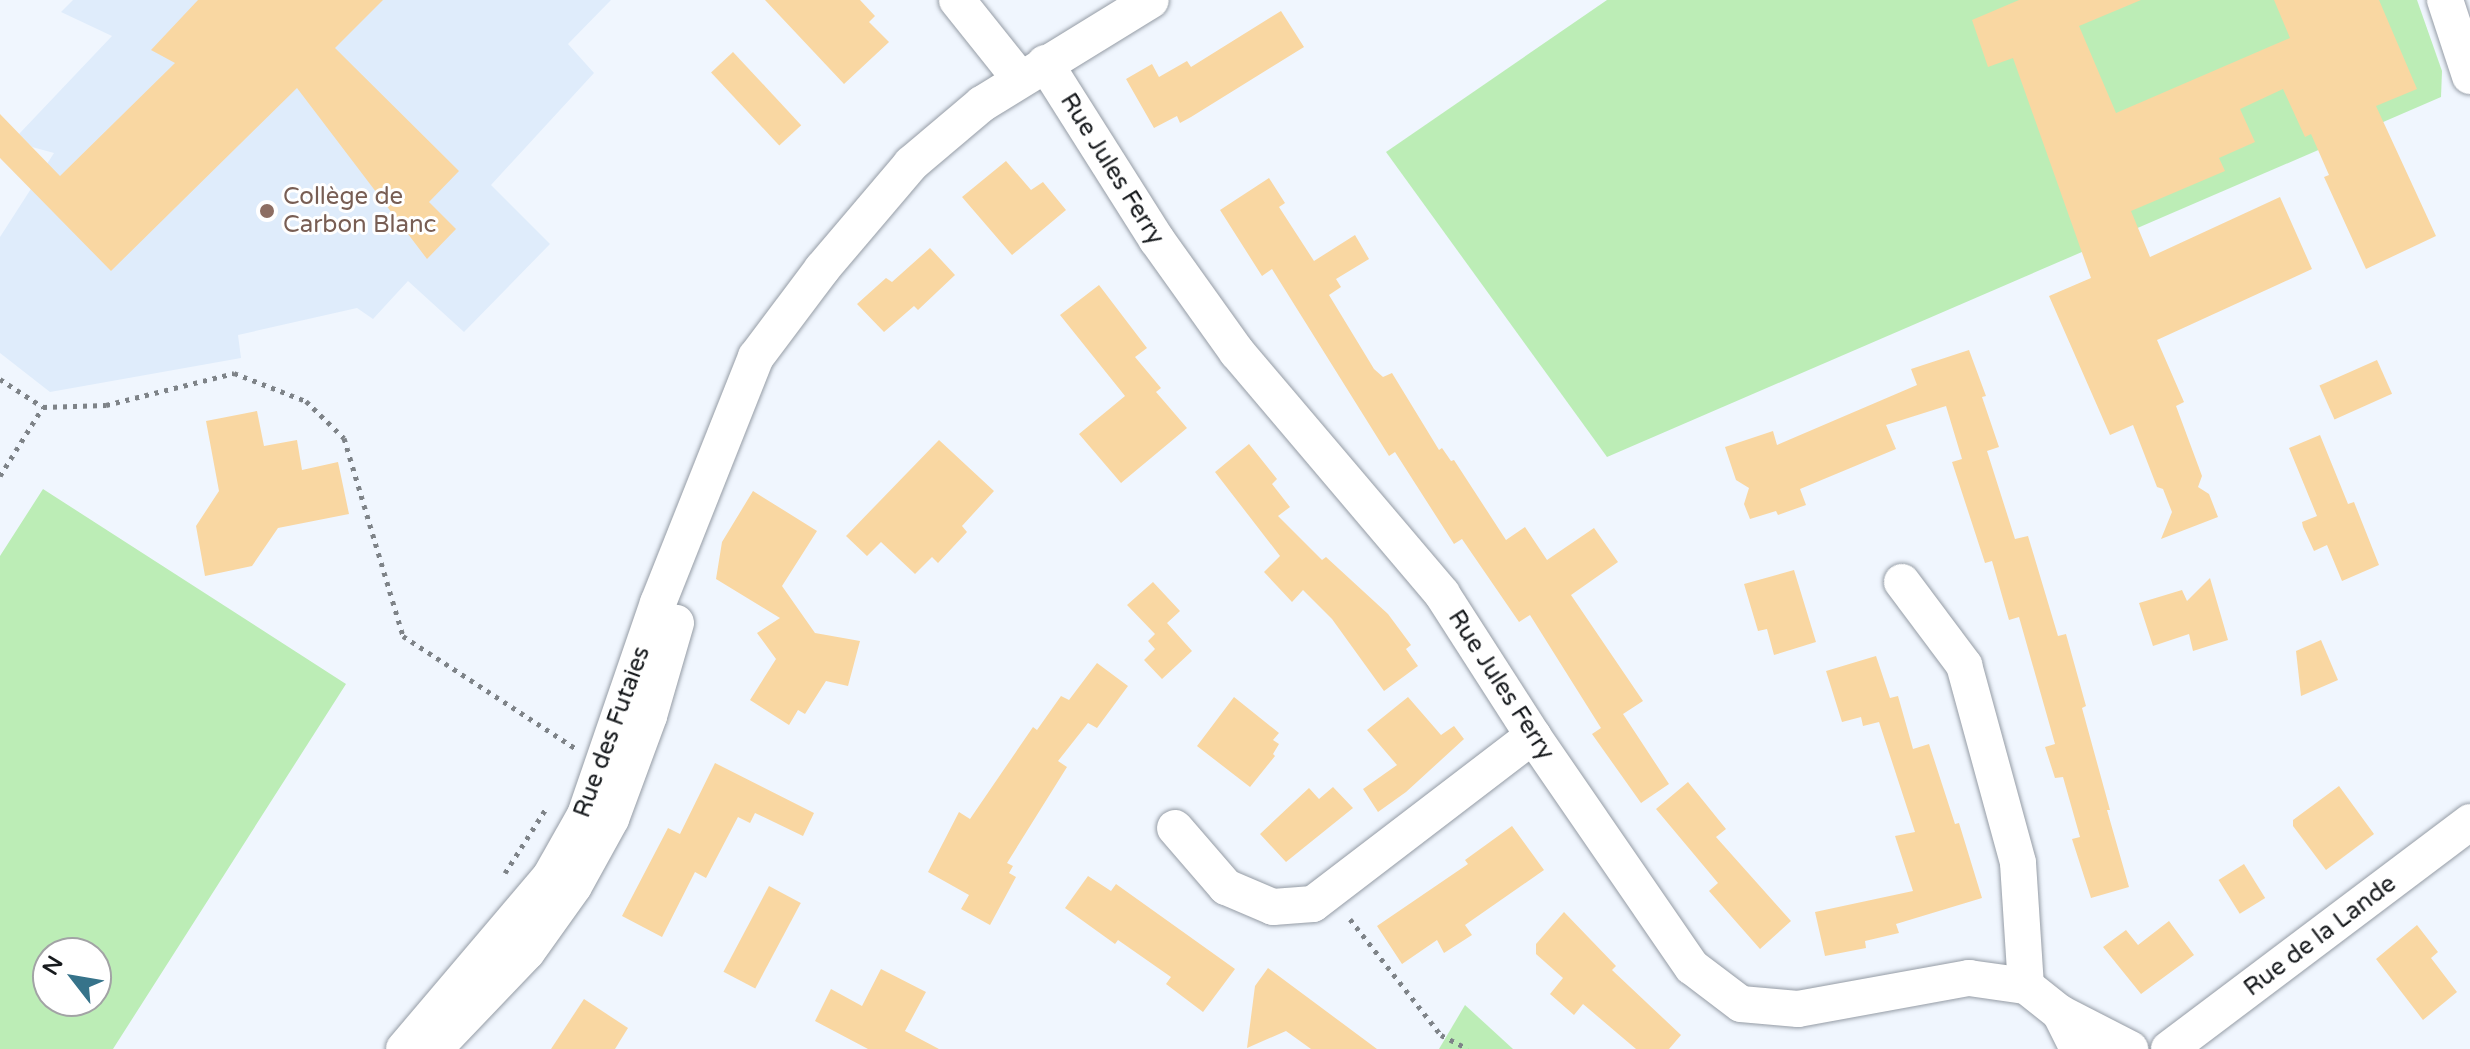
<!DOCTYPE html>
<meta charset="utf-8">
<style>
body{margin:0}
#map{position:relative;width:2470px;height:1049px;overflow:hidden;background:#f0f6fe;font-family:"Varela Round",sans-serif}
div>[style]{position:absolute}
.built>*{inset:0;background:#dfecfb}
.green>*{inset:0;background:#bcedb6}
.building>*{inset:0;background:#f9d7a2;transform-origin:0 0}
.path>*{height:5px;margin-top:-2.5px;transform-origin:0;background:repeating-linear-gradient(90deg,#7e8388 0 4px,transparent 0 10px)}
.roads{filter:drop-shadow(0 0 2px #959ca5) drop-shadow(0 0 2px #959ca5)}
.minor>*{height:36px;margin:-18px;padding:0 18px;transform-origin:18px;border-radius:18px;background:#fff}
.dots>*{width:22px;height:22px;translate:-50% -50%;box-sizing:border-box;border:4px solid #fff;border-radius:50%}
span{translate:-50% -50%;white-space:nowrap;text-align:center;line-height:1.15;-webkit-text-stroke:6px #fff;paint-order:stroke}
.street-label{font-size:24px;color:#171a1d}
.education-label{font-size:24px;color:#785e54}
.left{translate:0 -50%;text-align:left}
.north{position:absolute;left:32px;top:937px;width:80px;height:80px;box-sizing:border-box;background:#fff;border:2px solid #a2a3a5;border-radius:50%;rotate:301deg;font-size:22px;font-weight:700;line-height:32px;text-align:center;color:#171a1d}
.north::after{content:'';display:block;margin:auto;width:28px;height:36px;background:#36738a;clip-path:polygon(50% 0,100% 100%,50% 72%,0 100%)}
</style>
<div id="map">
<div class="built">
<div style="clip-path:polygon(73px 0,611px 0,568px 44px,594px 73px,491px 185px,550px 244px,464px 332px,408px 281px,373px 319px,357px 308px,238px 335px,241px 358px,50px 392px,0 353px,0 237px,54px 153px,32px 147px,19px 134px,112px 36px,61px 12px)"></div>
</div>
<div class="green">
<div style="clip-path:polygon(1607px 0,2417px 0,2442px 71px,2441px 97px,1607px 457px,1386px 152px)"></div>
<div style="clip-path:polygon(evenodd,43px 489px,346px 684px,113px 1049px,0 1049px,0 556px,43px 489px,48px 953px,96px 953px,96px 1001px,48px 1001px,48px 953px)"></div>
<div style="clip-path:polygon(1465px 1005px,1513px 1049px,1439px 1049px)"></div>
</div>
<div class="building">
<div style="clip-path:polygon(198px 0,383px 0,335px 48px,459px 171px,429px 202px,456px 229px,427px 259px,297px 88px,111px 271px,0 158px,0 114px,60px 176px,175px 63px,151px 50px)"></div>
<div style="clip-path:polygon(765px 0,860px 0,875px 16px,869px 22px,889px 42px,844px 84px)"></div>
<div style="clip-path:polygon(2019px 0,2141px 0,2079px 26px,2116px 113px,2290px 38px,2274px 0,2379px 0,2417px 89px,2376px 106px,2436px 236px,2366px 269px,2324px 177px,2329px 175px,2311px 134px,2305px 137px,2283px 89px,2240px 109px,2255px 142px,2219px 158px,2225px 171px,2131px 211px,2150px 257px,2280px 197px,2312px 269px,2157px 340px,2184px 402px,2176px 406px,2202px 476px,2198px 487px,2209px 494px,2218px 517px,2161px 539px,2172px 512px,2163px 489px,2157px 487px,2133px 425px,2110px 435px,2049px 296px,2091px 278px,2013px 58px,1988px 67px,1972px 20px)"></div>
<div style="clip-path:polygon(1281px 11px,1304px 47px,1191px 117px,1180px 123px,1177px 116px,1154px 128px,1126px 79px,1152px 64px,1159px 77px,1187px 61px,1191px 67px)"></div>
<div style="left:733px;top:52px;width:100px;height:30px;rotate:47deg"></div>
<div style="clip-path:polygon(1006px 161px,1031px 190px,1043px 182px,1066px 210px,1012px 255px,962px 197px)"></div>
<div style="clip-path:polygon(1269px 178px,1285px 203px,1279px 207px,1314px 261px,1355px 235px,1369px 259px,1336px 279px,1341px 287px,1329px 295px,1374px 369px,1383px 377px,1392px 373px,1439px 450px,1442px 448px,1451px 461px,1454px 460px,1506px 540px,1525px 527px,1547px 560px,1594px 528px,1618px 562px,1571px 595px,1643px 701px,1623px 714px,1669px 784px,1641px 803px,1592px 734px,1601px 728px,1530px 615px,1519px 622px,1462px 539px,1454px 544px,1395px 452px,1389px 456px,1272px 269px,1262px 276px,1220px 210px)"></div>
<div style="clip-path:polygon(930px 248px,955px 275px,918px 310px,914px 306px,884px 332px,857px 304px,886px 278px,892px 282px)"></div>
<div style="clip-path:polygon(1099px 285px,1147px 348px,1135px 357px,1161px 388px,1156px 392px,1187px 428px,1121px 483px,1079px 434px,1125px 396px,1060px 315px)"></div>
<div style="clip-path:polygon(1969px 350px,1986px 396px,1982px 397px,1999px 447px,1987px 451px,2015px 539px,2028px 536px,2058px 636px,2066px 634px,2086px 706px,2082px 708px,2110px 810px,2107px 810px,2129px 887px,2091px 898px,2072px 839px,2080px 837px,2063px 777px,2055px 778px,2045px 747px,2055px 744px,2019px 617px,2009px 620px,1992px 561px,1985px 563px,1952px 462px,1962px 459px,1946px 406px,1886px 425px,1896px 449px,1800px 489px,1806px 505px,1778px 515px,1776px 511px,1750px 519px,1744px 504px,1749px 488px,1736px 480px,1725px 447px,1773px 431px,1777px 445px,1917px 385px,1911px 369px)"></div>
<div style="left:2377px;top:360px;width:37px;height:63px;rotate:66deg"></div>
<div style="clip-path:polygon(257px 411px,264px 446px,297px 440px,302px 470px,338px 462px,349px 514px,278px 528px,252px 566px,205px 576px,196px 526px,219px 491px,206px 421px)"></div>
<div style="clip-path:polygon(2320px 435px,2348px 504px,2354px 502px,2379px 565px,2342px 581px,2327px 545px,2314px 551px,2303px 527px,2302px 522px,2317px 516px,2289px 448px)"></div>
<div style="clip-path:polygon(939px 440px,994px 491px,962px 526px,967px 532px,938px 563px,932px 557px,915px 574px,881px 542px,867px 556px,846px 536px)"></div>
<div style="clip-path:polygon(1249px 444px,1277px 479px,1272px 484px,1290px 507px,1278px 516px,1322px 560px,1326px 557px,1388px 614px,1411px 645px,1406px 649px,1418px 666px,1384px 691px,1332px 619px,1303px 590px,1292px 602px,1264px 572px,1280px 556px,1215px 472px)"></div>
<div style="clip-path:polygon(753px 491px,817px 531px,782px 586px,815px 633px,860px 641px,848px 686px,826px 681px,805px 714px,798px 710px,789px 725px,750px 700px,776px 659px,757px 633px,780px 618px,716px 579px,722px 542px)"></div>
<div style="clip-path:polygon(1794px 570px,1816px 642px,1774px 655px,1767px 629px,1758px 631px,1744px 584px)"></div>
<div style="clip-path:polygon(2210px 578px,2228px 640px,2193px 651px,2189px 634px,2153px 646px,2139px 603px,2182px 590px,2187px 601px)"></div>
<div style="clip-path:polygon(1153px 582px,1180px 611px,1167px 623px,1192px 651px,1162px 679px,1144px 660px,1155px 649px,1148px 641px,1155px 634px,1127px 605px)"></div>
<div style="clip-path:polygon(2321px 640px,2338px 680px,2301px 696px,2296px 651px)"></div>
<div style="clip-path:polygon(1876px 656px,1890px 698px,1898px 696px,1913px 749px,1929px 744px,1955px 824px,1959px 823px,1982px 898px,1896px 924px,1899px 933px,1865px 941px,1866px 948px,1825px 956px,1815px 912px,1913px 891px,1895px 836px,1915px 832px,1879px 722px,1863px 726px,1861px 717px,1842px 722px,1826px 671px)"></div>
<div style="clip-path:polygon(1097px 663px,1128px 686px,1097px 728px,1088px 723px,1058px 761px,1067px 767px,1007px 863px,1013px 866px,1009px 873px,1016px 877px,990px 925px,961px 909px,969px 895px,928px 872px,959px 812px,970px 819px,1033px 727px,1037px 730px,1061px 696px,1069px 700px)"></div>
<div style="clip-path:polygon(1234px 697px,1279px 733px,1273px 740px,1279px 744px,1273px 754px,1275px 756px,1250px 787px,1197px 746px)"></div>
<div style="clip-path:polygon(1408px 697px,1441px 735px,1454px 726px,1464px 739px,1406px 792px,1378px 812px,1363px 789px,1397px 765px,1367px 730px)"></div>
<div style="clip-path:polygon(715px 763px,814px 813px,803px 836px,755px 813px,750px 823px,738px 817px,706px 878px,695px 872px,662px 937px,622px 916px,668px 828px,680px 834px)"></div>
<div style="clip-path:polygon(1688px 782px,1726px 829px,1716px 837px,1791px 921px,1760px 949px,1709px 891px,1718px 883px,1656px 809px)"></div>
<div style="clip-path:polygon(2339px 786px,2374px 834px,2326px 870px,2293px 826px,2293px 820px)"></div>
<div style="clip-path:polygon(1333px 787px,1353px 808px,1286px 862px,1260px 834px,1309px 788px,1319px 799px)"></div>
<div style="clip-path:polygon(1512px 826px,1544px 870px,1465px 925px,1472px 935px,1444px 953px,1437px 940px,1402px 964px,1377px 926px,1468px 864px,1465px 860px)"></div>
<div style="left:2244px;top:864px;width:40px;height:30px;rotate:58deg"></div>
<div style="clip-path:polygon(1088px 876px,1111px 891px,1116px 884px,1235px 969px,1203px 1012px,1166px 984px,1171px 977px,1118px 940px,1115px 944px,1065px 908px)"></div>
<div style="left:769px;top:886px;width:36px;height:97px;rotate:28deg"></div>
<div style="clip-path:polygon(1564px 912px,1616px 966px,1612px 970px,1681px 1035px,1669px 1049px,1636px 1049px,1583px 1004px,1574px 1015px,1550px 994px,1563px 978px,1536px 954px,1536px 944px)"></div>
<div style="clip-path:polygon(2169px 921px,2194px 955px,2141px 994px,2103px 947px,2126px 930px,2138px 945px)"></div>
<div style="clip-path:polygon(2417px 925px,2438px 952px,2431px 958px,2457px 992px,2423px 1020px,2376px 959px)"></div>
<div style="clip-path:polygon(1268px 968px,1377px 1049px,1311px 1049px,1286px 1031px,1247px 1048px,1255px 986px)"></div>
<div style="clip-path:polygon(881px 969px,926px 992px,905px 1031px,939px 1049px,868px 1049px,815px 1021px,831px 989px,862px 1006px)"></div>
<div style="clip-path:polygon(584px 999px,628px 1028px,615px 1049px,551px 1049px)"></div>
</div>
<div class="path">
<div style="left:0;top:379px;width:51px;rotate:33.1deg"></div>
<div style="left:43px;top:407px;width:63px;rotate:-1.8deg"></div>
<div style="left:106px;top:405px;width:132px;rotate:-14deg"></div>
<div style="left:234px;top:373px;width:77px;rotate:21.3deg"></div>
<div style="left:306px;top:401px;width:53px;rotate:44.2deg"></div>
<div style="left:344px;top:438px;width:207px;rotate:73.4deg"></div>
<div style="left:403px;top:636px;width:205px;rotate:33.1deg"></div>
<div style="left:0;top:476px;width:81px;rotate:-58.1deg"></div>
<div style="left:505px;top:873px;width:78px;rotate:-57.5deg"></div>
<div style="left:1350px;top:919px;width:147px;rotate:51.9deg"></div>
<div style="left:1441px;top:1035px;width:30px;rotate:27deg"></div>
</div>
<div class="roads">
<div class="minor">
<div style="left:957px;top:0;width:101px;rotate:51.4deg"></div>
<div style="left:2445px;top:0;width:80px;rotate:71.8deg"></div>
<div style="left:1045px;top:63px;width:209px;rotate:57.7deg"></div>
<div style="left:1157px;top:240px;width:138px;rotate:54.5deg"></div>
<div style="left:1237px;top:352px;width:317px;rotate:49.7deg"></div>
<div style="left:1442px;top:594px;width:169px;rotate:57.3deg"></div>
<div style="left:1533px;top:736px;width:280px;rotate:55.5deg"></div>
<div style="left:1692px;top:967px;width:61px;rotate:37.1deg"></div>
<div style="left:1741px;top:1004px;width:57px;rotate:5deg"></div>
<div style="left:1798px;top:1009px;width:174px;rotate:-10.3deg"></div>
<div style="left:1969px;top:978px;width:58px;rotate:8deg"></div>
<div style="left:2026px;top:986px;width:43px;rotate:38.5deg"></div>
<div style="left:2060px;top:1013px;width:40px;rotate:63.4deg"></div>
<div style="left:1902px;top:582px;width:104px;rotate:53.2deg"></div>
<div style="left:1964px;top:665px;width:205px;rotate:74.7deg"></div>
<div style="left:2018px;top:863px;width:123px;rotate:86.3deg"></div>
<div style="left:1175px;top:828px;width:78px;rotate:49.2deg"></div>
<div style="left:1226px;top:887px;width:51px;rotate:23.1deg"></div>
<div style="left:1273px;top:907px;width:40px;rotate:-4.3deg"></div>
<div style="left:1313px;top:904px;width:277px;rotate:-37.4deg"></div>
<div style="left:2060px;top:1013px;width:79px;rotate:27.2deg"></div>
<div style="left:438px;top:1045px;width:129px;rotate:-46.3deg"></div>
<div style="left:527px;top:952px;width:81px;rotate:-54.5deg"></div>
<div style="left:574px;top:886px;width:77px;rotate:-61.1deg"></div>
<div style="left:611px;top:819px;width:110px;rotate:-69.7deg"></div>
<div style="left:649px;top:716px;width:97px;rotate:-73.8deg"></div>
<div style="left:404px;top:1049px;width:226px;rotate:-49.7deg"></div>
<div style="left:550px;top:877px;width:71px;rotate:-60.6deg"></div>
<div style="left:585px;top:815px;width:224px;rotate:-71deg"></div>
<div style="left:658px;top:603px;width:265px;rotate:-68.3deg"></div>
<div style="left:756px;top:357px;width:110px;rotate:-53.1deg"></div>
<div style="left:822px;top:269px;width:138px;rotate:-49.7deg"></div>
<div style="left:911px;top:164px;width:93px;rotate:-40.2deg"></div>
<div style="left:982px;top:104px;width:198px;rotate:-31.6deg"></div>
<div style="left:2169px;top:1049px;width:377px;rotate:-37deg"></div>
</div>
</div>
<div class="dots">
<div style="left:267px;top:211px;background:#8d6e63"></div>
</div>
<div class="street-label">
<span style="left:1112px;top:169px;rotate:58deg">Rue Jules Ferry</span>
<span style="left:1501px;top:685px;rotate:57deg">Rue Jules Ferry</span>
<span style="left:612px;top:732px;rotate:-70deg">Rue des Futaies</span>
<span style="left:2320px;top:936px;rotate:-37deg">Rue de la Lande</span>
</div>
<div class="education-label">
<span class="left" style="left:283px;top:211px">Collège de<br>Carbon Blanc</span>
</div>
<div class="north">N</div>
</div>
